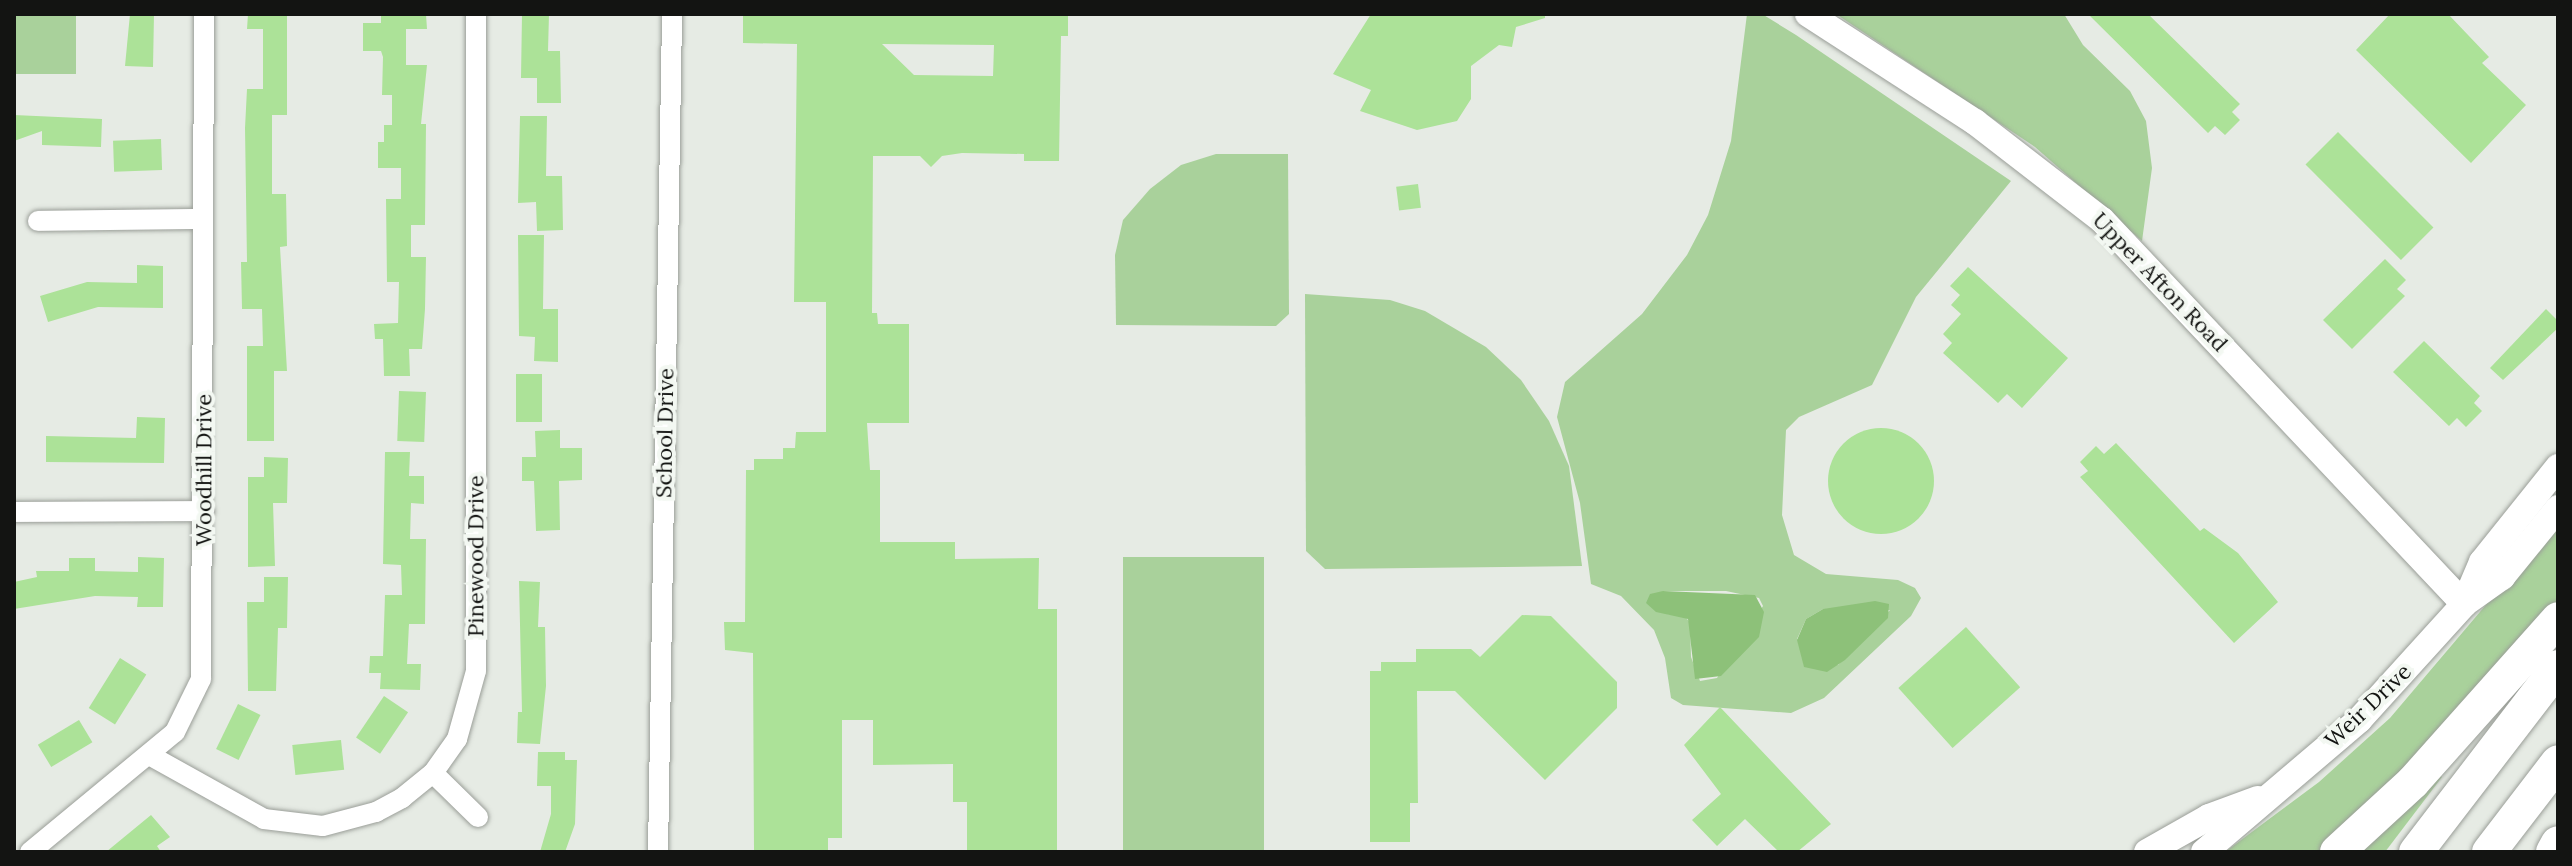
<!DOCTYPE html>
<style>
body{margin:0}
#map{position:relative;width:2572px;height:866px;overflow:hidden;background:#e6ebe4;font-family:Lora,serif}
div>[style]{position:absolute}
.green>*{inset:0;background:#a9d19b;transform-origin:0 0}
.water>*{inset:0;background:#8dc179}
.building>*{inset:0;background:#ace298;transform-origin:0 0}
.round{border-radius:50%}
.roads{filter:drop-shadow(0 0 2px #9a9e98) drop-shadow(0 0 2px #9a9e98)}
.street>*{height:20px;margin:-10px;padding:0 10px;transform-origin:10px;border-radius:10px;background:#fff}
.secondary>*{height:26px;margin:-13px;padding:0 13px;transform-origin:13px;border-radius:13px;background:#fff}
.highway>*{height:34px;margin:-17px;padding:0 17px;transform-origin:17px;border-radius:17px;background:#fff}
span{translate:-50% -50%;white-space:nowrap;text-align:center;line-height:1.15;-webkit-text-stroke:8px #f3f8f2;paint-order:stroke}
.street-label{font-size:22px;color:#131412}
.frame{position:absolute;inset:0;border:16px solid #131412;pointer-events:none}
</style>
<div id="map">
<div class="green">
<div style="left:14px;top:14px;width:62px;height:60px"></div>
<div style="clip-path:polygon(evenodd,1747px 14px,1762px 14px,1796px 35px,2011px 181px,1916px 297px,1872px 385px,1799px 417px,1786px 430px,1782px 515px,1794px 555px,1826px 574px,1898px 580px,1915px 588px,1921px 598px,1911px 616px,1824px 698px,1791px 713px,1683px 705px,1671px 698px,1665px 658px,1654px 630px,1621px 596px,1591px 584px,1580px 503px,1557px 417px,1565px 382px,1642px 314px,1687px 255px,1708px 215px,1731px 141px,1747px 14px,1663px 591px,1726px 591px,1759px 598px,1763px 606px,1717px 678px,1700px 681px,1691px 657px,1690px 623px,1685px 616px,1667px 614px,1663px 591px,1747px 14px,1823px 609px,1890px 610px,1838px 665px,1797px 639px,1806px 619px,1823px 609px)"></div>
<div style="clip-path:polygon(1836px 14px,2064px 14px,2083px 45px,2130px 91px,2146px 121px,2152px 168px,2142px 241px,2035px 147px)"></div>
<div style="clip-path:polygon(1216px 154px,1288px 154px,1289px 314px,1276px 326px,1116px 325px,1115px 255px,1123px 220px,1150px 189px,1181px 165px)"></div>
<div style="clip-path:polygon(1305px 294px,1390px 300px,1425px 311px,1486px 347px,1521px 380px,1549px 421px,1569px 466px,1582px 566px,1325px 569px,1306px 551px)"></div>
<div style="clip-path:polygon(2558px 520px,2558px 609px,2323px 852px,2225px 852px,2319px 782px,2390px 718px)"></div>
<div style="left:1123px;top:557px;width:141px;height:295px"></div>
<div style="clip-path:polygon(2435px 771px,2442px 777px,2385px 852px,2350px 852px)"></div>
</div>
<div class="water">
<div style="clip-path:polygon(1663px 591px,1755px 595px,1764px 612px,1759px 637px,1721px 676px,1695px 679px,1688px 619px,1656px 612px,1646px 603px,1650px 594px)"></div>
<div style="clip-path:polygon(1875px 601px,1889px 604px,1888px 618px,1845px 660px,1827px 672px,1804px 667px,1797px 640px,1806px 619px,1823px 609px)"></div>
</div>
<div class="building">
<div style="clip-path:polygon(130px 14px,154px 14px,153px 67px,125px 66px)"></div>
<div style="clip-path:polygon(248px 14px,287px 14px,287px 115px,272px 115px,272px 194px,286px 194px,287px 246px,280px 247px,287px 371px,274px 371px,274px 441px,247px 441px,247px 346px,263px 346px,262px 309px,242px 309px,241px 262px,247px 262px,245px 128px,247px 89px,263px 89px,263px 29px,247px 29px)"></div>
<div style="clip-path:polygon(381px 14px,426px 14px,427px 29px,406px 29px,406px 65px,427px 65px,421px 124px,426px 124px,425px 225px,411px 225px,411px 257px,426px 257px,425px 309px,422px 349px,409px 349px,410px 376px,384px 376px,383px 339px,375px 339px,374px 324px,398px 323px,399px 282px,387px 282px,386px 199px,401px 199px,401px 168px,378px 168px,378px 142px,384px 142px,384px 125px,392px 125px,392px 95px,382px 95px,383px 57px,381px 51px,363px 51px,363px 23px,381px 23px)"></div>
<div style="clip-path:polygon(522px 14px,549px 14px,548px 51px,560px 51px,561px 103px,537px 103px,537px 78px,521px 78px)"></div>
<div style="clip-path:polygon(evenodd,743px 14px,1068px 14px,1068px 36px,1061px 36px,1059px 161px,1024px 161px,1024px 154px,962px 153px,942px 156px,931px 167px,920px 156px,873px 156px,872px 313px,877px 313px,878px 324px,909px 324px,909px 423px,867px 423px,870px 470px,880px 470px,880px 542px,955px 542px,955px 559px,1039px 558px,1038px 609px,1057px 609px,1057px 852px,967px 852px,967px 802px,953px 802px,953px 764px,873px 765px,873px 720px,842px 720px,842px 838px,828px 838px,828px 852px,754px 852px,753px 653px,725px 650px,724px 622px,745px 622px,746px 470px,754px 470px,754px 459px,783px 459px,783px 448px,795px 448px,796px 432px,826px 432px,826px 302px,794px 302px,797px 44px,743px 43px,743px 14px,882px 44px,994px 45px,993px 76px,914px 75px,882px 44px)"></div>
<div style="clip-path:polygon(1371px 14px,1545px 14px,1545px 18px,1516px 27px,1512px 47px,1499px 45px,1471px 66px,1471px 99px,1457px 121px,1417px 130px,1360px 111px,1371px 90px,1333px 74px)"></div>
<div style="clip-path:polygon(2088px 14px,2148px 14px,2240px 104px,2232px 112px,2240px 120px,2225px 135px,2215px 126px,2208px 133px)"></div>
<div style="clip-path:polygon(2390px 14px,2448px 14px,2489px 57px,2482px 63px,2526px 105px,2471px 163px,2356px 50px)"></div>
<div style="clip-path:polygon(14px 115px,102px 119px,101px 147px,42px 145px,42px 131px,14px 141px)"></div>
<div style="clip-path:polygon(520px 116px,547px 116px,546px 176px,562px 176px,563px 230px,537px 231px,536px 202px,518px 203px)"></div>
<div style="left:2338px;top:132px;width:135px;height:46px;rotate:45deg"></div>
<div style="left:161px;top:139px;width:31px;height:48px;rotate:88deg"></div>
<div style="left:1418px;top:184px;width:24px;height:22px;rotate:83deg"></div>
<div style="clip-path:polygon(518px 235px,544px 235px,543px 309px,558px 309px,558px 362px,534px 361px,535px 337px,519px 336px)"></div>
<div style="clip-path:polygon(2385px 259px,2406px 280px,2397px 289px,2405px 296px,2352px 349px,2323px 320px)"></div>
<div style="clip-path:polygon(137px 265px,163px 266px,163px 308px,98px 307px,48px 322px,40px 296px,87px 282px,137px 283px)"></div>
<div style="clip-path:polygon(1968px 267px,2068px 358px,2022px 408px,2007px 394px,1998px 403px,1943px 353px,1952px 343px,1943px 334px,1961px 314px,1951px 305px,1960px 295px,1950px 286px)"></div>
<div style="clip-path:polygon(2546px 309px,2558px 321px,2558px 328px,2503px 380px,2490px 368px)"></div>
<div style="clip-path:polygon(2424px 341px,2480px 396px,2474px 403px,2482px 411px,2466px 427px,2457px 418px,2449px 426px,2393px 372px)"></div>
<div style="left:516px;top:374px;width:26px;height:48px"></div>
<div style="left:399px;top:391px;width:27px;height:50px;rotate:2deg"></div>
<div style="clip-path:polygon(137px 417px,165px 418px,164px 463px,46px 462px,46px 436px,136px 438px)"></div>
<div class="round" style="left:1828px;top:428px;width:106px;height:106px"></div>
<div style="clip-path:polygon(560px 430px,560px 448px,582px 448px,582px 480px,559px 481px,560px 530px,536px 531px,534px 481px,522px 481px,522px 457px,536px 457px,535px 431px)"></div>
<div style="clip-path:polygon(2116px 443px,2200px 531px,2204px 528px,2238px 553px,2278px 602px,2234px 643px,2080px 477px,2088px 471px,2080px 462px,2096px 446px,2104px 454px)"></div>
<div style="clip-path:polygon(385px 452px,410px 452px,409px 476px,424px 476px,424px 504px,411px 503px,410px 539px,426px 539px,425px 624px,409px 624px,407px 664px,421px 664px,420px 690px,380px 689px,381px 673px,369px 673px,370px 656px,383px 656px,385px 595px,402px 595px,401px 565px,383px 564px)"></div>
<div style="clip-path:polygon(264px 457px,288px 458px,287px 503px,273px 503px,275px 566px,248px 567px,248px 477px,264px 477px)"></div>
<div style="clip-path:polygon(138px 557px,164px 558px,163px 607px,137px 607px,138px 597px,95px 596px,14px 609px,14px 582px,37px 577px,36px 571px,69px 571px,69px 558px,95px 558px,95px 571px,138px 572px)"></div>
<div style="clip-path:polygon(264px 577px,288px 577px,287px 628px,278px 628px,276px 691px,248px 691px,247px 602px,264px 602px)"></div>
<div style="clip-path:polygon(519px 581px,540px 582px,538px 627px,545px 627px,546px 686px,540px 744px,517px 743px,518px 712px,522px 712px)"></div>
<div style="clip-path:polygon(1522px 615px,1551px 616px,1617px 682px,1617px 708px,1545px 780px,1455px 691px,1417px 691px,1418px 803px,1410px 803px,1410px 842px,1370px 842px,1370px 671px,1381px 671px,1381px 662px,1416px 662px,1416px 649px,1471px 649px,1480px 657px)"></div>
<div style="left:1966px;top:627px;width:81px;height:91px;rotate:48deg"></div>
<div style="left:120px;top:658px;width:31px;height:59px;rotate:32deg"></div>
<div style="left:384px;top:696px;width:29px;height:50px;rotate:34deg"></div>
<div style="left:238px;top:704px;width:25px;height:50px;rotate:26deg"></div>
<div style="clip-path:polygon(1720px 707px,1831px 824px,1797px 852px,1779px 852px,1745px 819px,1717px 846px,1692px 820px,1721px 794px,1684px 745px)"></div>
<div style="left:79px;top:720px;width:26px;height:48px;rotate:59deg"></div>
<div style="left:341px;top:740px;width:30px;height:49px;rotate:84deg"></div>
<div style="clip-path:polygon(538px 752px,565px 752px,565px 760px,577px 760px,575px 824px,565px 852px,540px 852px,551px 814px,551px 786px,537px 786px)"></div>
<div style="clip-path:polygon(151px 815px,170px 837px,157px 846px,161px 852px,106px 852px)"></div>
</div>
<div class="roads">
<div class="street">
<div style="left:38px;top:221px;width:165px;rotate:-0.7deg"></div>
<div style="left:14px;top:512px;width:190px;rotate:-0.3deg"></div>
<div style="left:151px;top:756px;width:129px;rotate:29.1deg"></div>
<div style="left:264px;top:819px;width:59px;rotate:6.8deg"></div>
<div style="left:323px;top:826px;width:55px;rotate:-14.8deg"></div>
<div style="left:376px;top:812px;width:30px;rotate:-28deg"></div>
<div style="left:402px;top:798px;width:40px;rotate:-39deg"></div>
<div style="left:433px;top:773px;width:42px;rotate:-54.8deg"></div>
<div style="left:457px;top:739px;width:71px;rotate:-74.4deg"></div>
<div style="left:476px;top:671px;width:657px;rotate:-90deg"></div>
<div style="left:433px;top:773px;width:63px;rotate:44.4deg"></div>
<div style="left:30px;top:852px;width:188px;rotate:-39.6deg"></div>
<div style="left:175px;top:732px;width:59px;rotate:-63.9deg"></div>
<div style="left:201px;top:679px;width:665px;rotate:-89.74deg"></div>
<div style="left:658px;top:852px;width:838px;rotate:-89.04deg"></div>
</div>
<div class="secondary">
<div style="left:1808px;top:14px;width:199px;rotate:32.9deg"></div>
<div style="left:1975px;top:122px;width:160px;rotate:37.7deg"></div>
<div style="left:2102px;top:220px;width:528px;rotate:46.69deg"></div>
<div style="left:2464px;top:604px;width:46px;rotate:-66.8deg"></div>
<div style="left:2482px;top:562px;width:122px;rotate:-51.3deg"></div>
<div style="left:2147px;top:852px;width:71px;rotate:-29.4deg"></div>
<div style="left:2209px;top:817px;width:52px;rotate:-20.2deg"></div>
<div style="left:2204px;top:852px;width:204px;rotate:-40.4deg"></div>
<div style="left:2359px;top:720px;width:156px;rotate:-47.8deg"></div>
<div style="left:2464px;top:604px;width:47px;rotate:-35.4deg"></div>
<div style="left:2502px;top:577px;width:89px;rotate:-50.9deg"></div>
</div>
<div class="highway">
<div style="left:2337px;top:852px;width:103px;rotate:-42.6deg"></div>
<div style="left:2413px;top:782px;width:218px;rotate:-48.3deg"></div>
<div style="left:2416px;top:852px;width:233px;rotate:-52.5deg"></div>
<div style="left:2489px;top:852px;width:113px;rotate:-52.5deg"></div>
<div style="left:2553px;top:852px;width:10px;rotate:-61deg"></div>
</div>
</div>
<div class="street-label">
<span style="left:2160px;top:282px;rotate:46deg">Upper Afton Road</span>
<span style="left:665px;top:433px;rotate:-89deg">School Drive</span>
<span style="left:204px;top:470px;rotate:-90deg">Woodhill Drive</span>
<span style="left:476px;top:556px;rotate:-90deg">Pinewood Drive</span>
<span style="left:2368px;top:706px;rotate:-44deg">Weir Drive</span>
</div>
<div class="frame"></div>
</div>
